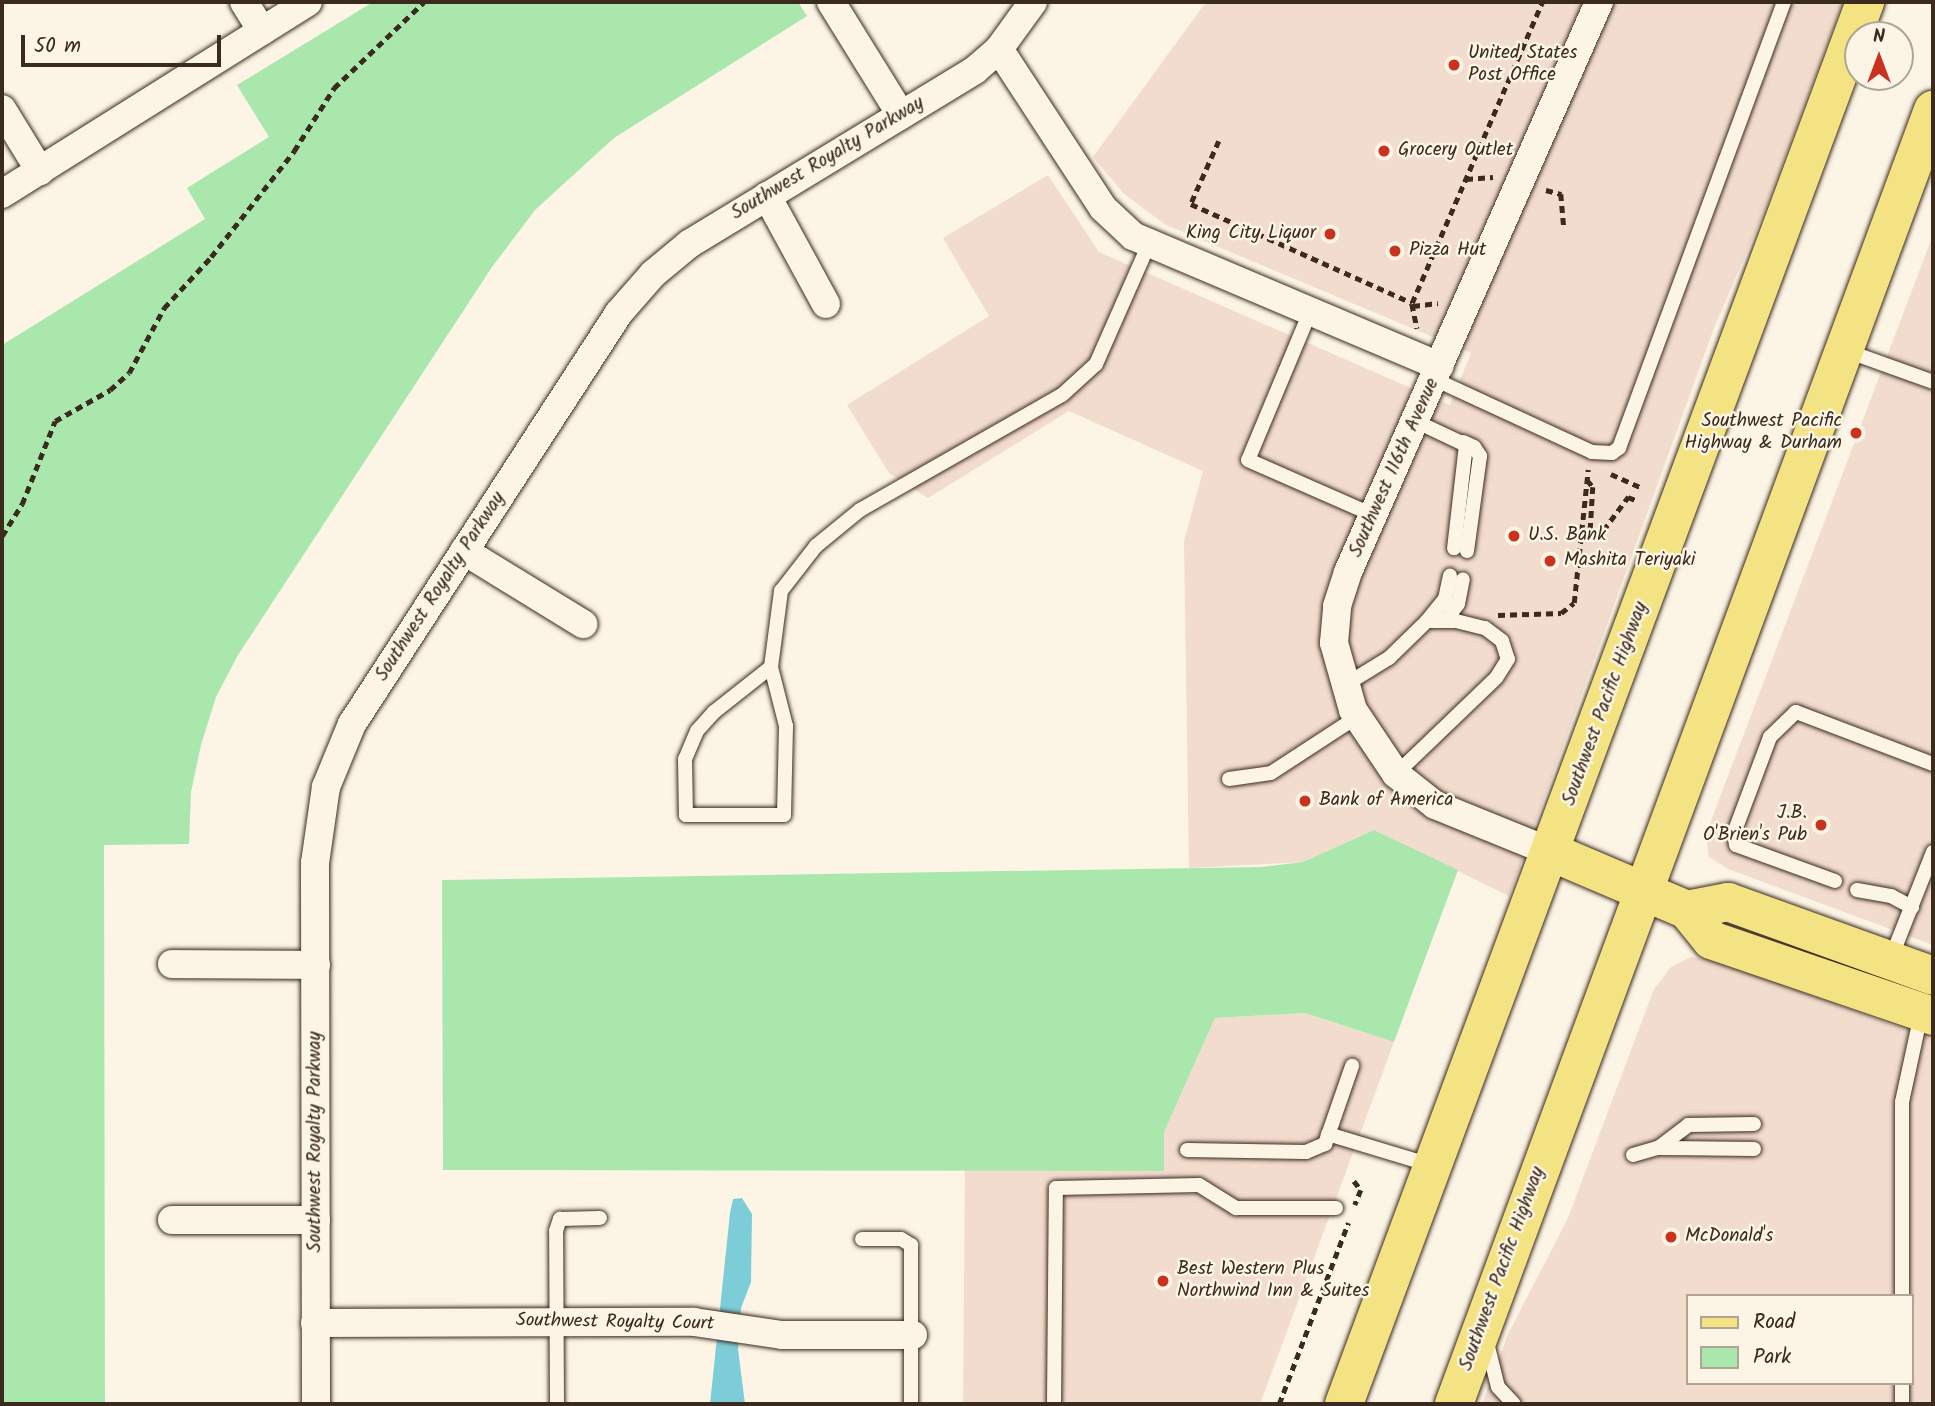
<!DOCTYPE html>
<style>
body{margin:0}
#map{position:relative;width:1935px;height:1406px;overflow:hidden;background:#fcf5e5;font-family:Kalam,sans-serif}
div>[style]{position:absolute}
.built>*{inset:0;background:#f2dcce}
.green>*{inset:0;background:#aae7ad}
.water>*{inset:0;background:#7dcdd9}
.path>*{height:4.5px;margin-top:-2.25px;transform-origin:0;background:repeating-linear-gradient(90deg,#3b2a1e 0 7px,transparent 0 12px)}
.roads{filter:drop-shadow(0 0 2px #3b2a1e) drop-shadow(0 0 2px #3b2a1e)}
.service>*{height:14px;margin:-7px;padding:0 7px;transform-origin:7px;border-radius:7px;background:#fcf5e5}
.minor>*{height:28px;margin:-14px;padding:0 14px;transform-origin:14px;border-radius:14px;background:#fcf5e5}
.primary>*{height:38px;margin:-19px;padding:0 19px;transform-origin:19px;border-radius:19px;background:#f4e382}
.trunk>*{height:38px;margin:-19px;padding:0 19px;transform-origin:19px;border-radius:19px;background:#f4e382}
.dots>*{width:19px;height:19px;translate:-50% -50%;box-sizing:border-box;border:4px solid #fcf5e5;border-radius:50%}
span{translate:-50% -50%;white-space:nowrap;text-align:center;line-height:1.15;-webkit-text-stroke:5px #fcf5e5;paint-order:stroke}
.poi-label{font-size:19px;color:#3b2a1e}
.left{translate:0 -50%;text-align:left}
.right{translate:-100% -50%;text-align:right}
.street-label{font-size:19px;color:#3b2a1e}
.frame{position:absolute;inset:0;border:4px solid #3b2a1e;pointer-events:none}
.legend{position:absolute;left:1686px;top:1294px;width:228px;height:91px;box-sizing:border-box;background:#fcf5e5;border:2px solid #afa495;margin:0;padding:9px 12px;list-style:none;font-size:21px;color:#3b2a1e}
.legend li{display:flex;align-items:center;gap:14px;height:35px}
.legend b{width:35px;border:2px solid #afa495}
.north{position:absolute;left:1844px;top:21px;width:70px;height:70px;box-sizing:border-box;background:#fcf5e5;border:2px solid #afa495;border-radius:50%;rotate:0deg;font-size:19px;font-weight:700;line-height:28px;text-align:center;color:#3b2a1e}
.north::after{content:'';display:block;margin:auto;width:24px;height:32px;background:#c8321e;clip-path:polygon(50% 0,100% 100%,50% 72%,0 100%)}
.scale{position:absolute;left:21px;top:35px;width:200px;height:32px;box-sizing:border-box;border:4px solid #3b2a1e;border-top:0;padding-left:9px;font-size:21px;line-height:24px;white-space:nowrap;color:#3b2a1e;-webkit-text-stroke:5px #fcf5e5;paint-order:stroke}
</style>
<div id="map">
<div class="built">
<div style="clip-path:polygon(1206px 2px,1843px 2px,1769px 200px,1714px 328px,1509px 896px,1374px 830px,1303px 862px,1189px 868px,1184px 541px,1203px 471px,1069px 411px,928px 498px,889px 473px,847px 405px,989px 316px,943px 238px,1048px 175px,1099px 252px,1450px 405px,1471px 353px,1166px 225px,1124px 194px,1093px 157px)"></div>
<div style="clip-path:polygon(1933px 235px,1933px 945px,1728px 869px,1709px 857px,1706px 834px)"></div>
<div style="clip-path:polygon(evenodd,1691px 957px,1719px 961px,1933px 1040px,1933px 1404px,1482px 1404px,1508px 1334px,1568px 1218px,1654px 989px,1671px 967px,1691px 957px,1688px 1296px,1912px 1296px,1912px 1383px,1688px 1383px,1688px 1296px)"></div>
<div style="clip-path:polygon(1305px 1013px,1394px 1042px,1260px 1404px,963px 1404px,965px 1170px,1163px 1171px,1164px 1132px,1215px 1018px)"></div>
</div>
<div class="green">
<div style="clip-path:polygon(373px 2px,798px 2px,807px 16px,614px 138px,535px 210px,492px 267px,238px 655px,216px 697px,201px 745px,191px 792px,189px 844px,104px 845px,105px 1404px,2px 1404px,2px 345px,205px 219px,187px 188px,269px 137px,237px 85px)"></div>
<div style="clip-path:polygon(1374px 830px,1458px 870px,1394px 1042px,1305px 1013px,1215px 1018px,1164px 1132px,1164px 1171px,443px 1170px,442px 880px,1261px 867px,1303px 862px)"></div>
</div>
<div class="water">
<div style="clip-path:polygon(742px 1198px,752px 1214px,751px 1282px,741px 1308px,738px 1349px,745px 1404px,710px 1404px,730px 1213px,733px 1199px)"></div>
</div>
<div class="path">
<div style="left:1219px;top:141px;width:69px;rotate:114deg"></div>
<div style="left:1191px;top:204px;width:242px;rotate:24.1deg"></div>
<div style="left:1412px;top:303px;width:328px;rotate:-66.6deg"></div>
<div style="left:1466px;top:179px;width:27px;rotate:-4deg"></div>
<div style="left:1546px;top:190px;width:16px;rotate:15deg"></div>
<div style="left:1561px;top:194px;width:33px;rotate:85deg"></div>
<div style="left:1412px;top:304px;width:25px;rotate:78deg"></div>
<div style="left:1413px;top:306px;width:25px;rotate:-7deg"></div>
<div style="left:1611px;top:474px;width:35px;rotate:24deg"></div>
<div style="left:1587px;top:480px;width:9px;rotate:49deg"></div>
<div style="left:1593px;top:487px;width:49px;rotate:93.5deg"></div>
<div style="left:1590px;top:536px;width:7px;rotate:34deg"></div>
<div style="left:1596px;top:540px;width:54px;rotate:-53.3deg"></div>
<div style="left:1628px;top:497px;width:11px;rotate:22deg"></div>
<div style="left:2px;top:536px;width:38px;rotate:-58deg"></div>
<div style="left:22px;top:504px;width:89px;rotate:-68.3deg"></div>
<div style="left:55px;top:421px;width:63px;rotate:-29.4deg"></div>
<div style="left:110px;top:390px;width:25px;rotate:-42deg"></div>
<div style="left:129px;top:373px;width:74px;rotate:-61.7deg"></div>
<div style="left:164px;top:308px;width:69px;rotate:-47.3deg"></div>
<div style="left:211px;top:257px;width:135px;rotate:-51.9deg"></div>
<div style="left:294px;top:151px;width:75px;rotate:-57.6deg"></div>
<div style="left:334px;top:88px;width:124px;rotate:-43.7deg"></div>
<div style="left:1498px;top:615px;width:63px;rotate:-1.8deg"></div>
<div style="left:1561px;top:613px;width:16px;rotate:-38deg"></div>
<div style="left:1574px;top:603px;width:134px;rotate:-84deg"></div>
<div style="left:1354px;top:1181px;width:11px;rotate:52deg"></div>
<div style="left:1361px;top:1190px;width:16px;rotate:112deg"></div>
<div style="left:1279px;top:1404px;width:194px;rotate:-69.1deg"></div>
</div>
<div class="roads">
<div class="service">
<div style="left:1310px;top:312px;width:160px;rotate:112.7deg"></div>
<div style="left:1248px;top:460px;width:137px;rotate:23.7deg"></div>
<div style="left:1847px;top:351px;width:91px;rotate:19.8deg"></div>
<div style="left:1434px;top:379px;width:174px;rotate:24.8deg"></div>
<div style="left:1592px;top:452px;width:20px;rotate:3deg"></div>
<div style="left:1612px;top:453px;width:9px;rotate:-36deg"></div>
<div style="left:1619px;top:448px;width:476px;rotate:-69.7deg"></div>
<div style="left:1415px;top:421px;width:56px;rotate:25.2deg"></div>
<div style="left:1466px;top:445px;width:104px;rotate:96.6deg"></div>
<div style="left:1463px;top:442px;width:12px;rotate:24deg"></div>
<div style="left:1474px;top:447px;width:11px;rotate:56deg"></div>
<div style="left:1480px;top:456px;width:96px;rotate:97.8deg"></div>
<div style="left:1427px;top:621px;width:28px;rotate:-51deg"></div>
<div style="left:1445px;top:599px;width:24px;rotate:-78deg"></div>
<div style="left:1445px;top:621px;width:21px;rotate:-53deg"></div>
<div style="left:1458px;top:604px;width:25px;rotate:-79deg"></div>
<div style="left:771px;top:667px;width:73px;rotate:141.7deg"></div>
<div style="left:714px;top:712px;width:25px;rotate:132deg"></div>
<div style="left:697px;top:731px;width:30px;rotate:113deg"></div>
<div style="left:685px;top:759px;width:56px;rotate:89deg"></div>
<div style="left:686px;top:815px;width:98px"></div>
<div style="left:784px;top:815px;width:89px;rotate:-88.7deg"></div>
<div style="left:786px;top:726px;width:61px;rotate:-104.3deg"></div>
<div style="left:771px;top:667px;width:77px;rotate:-82.5deg"></div>
<div style="left:781px;top:591px;width:57px;rotate:-52.1deg"></div>
<div style="left:816px;top:546px;width:57px;rotate:-39.3deg"></div>
<div style="left:860px;top:510px;width:232px;rotate:-29.7deg"></div>
<div style="left:1062px;top:395px;width:46px;rotate:-42.4deg"></div>
<div style="left:1096px;top:364px;width:131px;rotate:-66.2deg"></div>
<div style="left:1345px;top:685px;width:52px;rotate:-31.5deg"></div>
<div style="left:1389px;top:658px;width:53px;rotate:-44.2deg"></div>
<div style="left:1427px;top:621px;width:29px"></div>
<div style="left:1456px;top:621px;width:30px;rotate:14deg"></div>
<div style="left:1485px;top:628px;width:21px;rotate:37deg"></div>
<div style="left:1502px;top:641px;width:19px;rotate:72deg"></div>
<div style="left:1508px;top:659px;width:22px;rotate:122deg"></div>
<div style="left:1496px;top:678px;width:139px;rotate:136.2deg"></div>
<div style="left:1229px;top:779px;width:42px;rotate:-8.1deg"></div>
<div style="left:1271px;top:773px;width:103px;rotate:-33.1deg"></div>
<div style="left:1835px;top:881px;width:105px;rotate:-160deg"></div>
<div style="left:1736px;top:845px;width:12px;rotate:-99deg"></div>
<div style="left:1734px;top:833px;width:103px;rotate:-69.4deg"></div>
<div style="left:1770px;top:737px;width:36px;rotate:-44deg"></div>
<div style="left:1796px;top:712px;width:147px;rotate:20.8deg"></div>
<div style="left:1857px;top:890px;width:35px;rotate:10deg"></div>
<div style="left:1891px;top:896px;width:24px;rotate:28deg"></div>
<div style="left:1891px;top:958px;width:114px;rotate:-68.4deg"></div>
<div style="left:1328px;top:1134px;width:108px;rotate:16.8deg"></div>
<div style="left:1658px;top:1148px;width:96px;rotate:0.6deg"></div>
<div style="left:1187px;top:1150px;width:119px;rotate:1deg"></div>
<div style="left:1306px;top:1152px;width:21px;rotate:-23deg"></div>
<div style="left:1325px;top:1144px;width:83px;rotate:-70.9deg"></div>
<div style="left:1633px;top:1155px;width:26px;rotate:-16deg"></div>
<div style="left:1658px;top:1148px;width:38px;rotate:-37deg"></div>
<div style="left:1688px;top:1125px;width:66px;rotate:-0.9deg"></div>
<div style="left:862px;top:1239px;width:39px"></div>
<div style="left:901px;top:1239px;width:12px;rotate:31deg"></div>
<div style="left:911px;top:1245px;width:159px;rotate:90deg"></div>
<div style="left:1902px;top:1296px;width:194px;rotate:-90deg"></div>
<div style="left:1902px;top:1102px;width:90px;rotate:-77.8deg"></div>
<div style="left:1487px;top:1343px;width:45px;rotate:76deg"></div>
<div style="left:1498px;top:1387px;width:23px;rotate:47deg"></div>
<div style="left:1902px;top:1383px;width:21px;rotate:90deg"></div>
<div style="left:557px;top:1404px;width:173px;rotate:-90.3deg"></div>
<div style="left:556px;top:1231px;width:13px;rotate:-72deg"></div>
<div style="left:560px;top:1219px;width:40px;rotate:-1.4deg"></div>
<div style="left:1054px;top:1404px;width:216px;rotate:-89.5deg"></div>
<div style="left:1056px;top:1188px;width:143px;rotate:-1.2deg"></div>
<div style="left:1199px;top:1185px;width:44px;rotate:31.9deg"></div>
<div style="left:1236px;top:1208px;width:100px"></div>
</div>
<div class="minor">
<div style="left:244px;top:2px;width:34px;rotate:58deg"></div>
<div style="left:831px;top:2px;width:133px;rotate:58.2deg"></div>
<div style="left:999px;top:49px;width:190px;rotate:56.8deg"></div>
<div style="left:1103px;top:208px;width:41px;rotate:43deg"></div>
<div style="left:1133px;top:236px;width:333px;rotate:23deg"></div>
<div style="left:2px;top:109px;width:73px;rotate:58.5deg"></div>
<div style="left:2px;top:194px;width:361px;rotate:-32.1deg"></div>
<div style="left:767px;top:196px;width:123px;rotate:61.4deg"></div>
<div style="left:464px;top:551px;width:140px;rotate:31.5deg"></div>
<div style="left:1551px;top:852px;width:125px;rotate:-157.9deg"></div>
<div style="left:1435px;top:805px;width:50px;rotate:-141.5deg"></div>
<div style="left:1396px;top:774px;width:77px;rotate:-123.9deg"></div>
<div style="left:1353px;top:710px;width:70px;rotate:-105.8deg"></div>
<div style="left:1334px;top:643px;width:37px;rotate:-85deg"></div>
<div style="left:1337px;top:606px;width:36px;rotate:-72deg"></div>
<div style="left:1348px;top:572px;width:623px;rotate:-66.23deg"></div>
<div style="left:172px;top:964px;width:144px;rotate:0.4deg"></div>
<div style="left:172px;top:1220px;width:144px"></div>
<div style="left:315px;top:1323px;width:379px;rotate:-0.2deg"></div>
<div style="left:694px;top:1322px;width:89px;rotate:8.4deg"></div>
<div style="left:782px;top:1335px;width:131px"></div>
<div style="left:316px;top:1404px;width:541px;rotate:-90.11deg"></div>
<div style="left:315px;top:863px;width:77px;rotate:-81.8deg"></div>
<div style="left:326px;top:787px;width:68px;rotate:-67.6deg"></div>
<div style="left:352px;top:724px;width:489px;rotate:-57deg"></div>
<div style="left:618px;top:314px;width:53px;rotate:-48.8deg"></div>
<div style="left:653px;top:274px;width:47px;rotate:-39.8deg"></div>
<div style="left:689px;top:244px;width:335px;rotate:-31.3deg"></div>
<div style="left:975px;top:70px;width:32px;rotate:-41deg"></div>
<div style="left:999px;top:49px;width:58px;rotate:-54.1deg"></div>
</div>
<div class="primary">
<div style="left:1551px;top:852px;width:148px;rotate:23.1deg"></div>
<div style="left:1687px;top:910px;width:38px;rotate:51deg"></div>
<div style="left:1711px;top:940px;width:235px;rotate:18.9deg"></div>
<div style="left:1687px;top:910px;width:42px;rotate:-11deg"></div>
<div style="left:1728px;top:902px;width:218px;rotate:19.8deg"></div>
</div>
<div class="trunk">
<div style="left:1344px;top:1404px;width:1496px;rotate:-69.61deg"></div>
<div style="left:1454px;top:1404px;width:1380px;rotate:-69.69deg"></div>
</div>
</div>
<div class="dots">
<div style="left:1454px;top:65px;background:#c8321e"></div>
<div style="left:1384px;top:151px;background:#c8321e"></div>
<div style="left:1330px;top:234px;background:#c8321e"></div>
<div style="left:1395px;top:251px;background:#c8321e"></div>
<div style="left:1856px;top:433px;background:#c8321e"></div>
<div style="left:1514px;top:536px;background:#c8321e"></div>
<div style="left:1550px;top:561px;background:#c8321e"></div>
<div style="left:1305px;top:801px;background:#c8321e"></div>
<div style="left:1821px;top:825px;background:#c8321e"></div>
<div style="left:1671px;top:1237px;background:#c8321e"></div>
<div style="left:1163px;top:1281px;background:#c8321e"></div>
</div>
<div class="poi-label">
<span class="left" style="left:1468px;top:65px">United States<br>Post Office</span>
<span class="left" style="left:1398px;top:151px">Grocery Outlet</span>
<span class="right" style="left:1316px;top:234px">King City Liquor</span>
<span class="left" style="left:1409px;top:251px">Pizza Hut</span>
<span class="right" style="left:1842px;top:433px">Southwest Pacific<br>Highway &amp; Durham</span>
<span class="left" style="left:1528px;top:536px">U.S. Bank</span>
<span class="left" style="left:1564px;top:561px">Mashita Teriyaki</span>
<span class="left" style="left:1319px;top:801px">Bank of America</span>
<span class="right" style="left:1807px;top:825px">J.B.<br>O'Brien's Pub</span>
<span class="left" style="left:1685px;top:1237px">McDonald's</span>
<span class="left" style="left:1177px;top:1281px">Best Western Plus<br>Northwind Inn &amp; Suites</span>
</div>
<div class="street-label">
<span style="left:828px;top:159px;rotate:-31deg">Southwest Royalty Parkway</span>
<span style="left:1395px;top:468px;rotate:-66deg">Southwest 116th Avenue</span>
<span style="left:441px;top:587px;rotate:-57deg">Southwest Royalty Parkway</span>
<span style="left:1606px;top:704px;rotate:-70deg">Southwest Pacific Highway</span>
<span style="left:316px;top:1142px;rotate:-90deg">Southwest Royalty Parkway</span>
<span style="left:1503px;top:1269px;rotate:-70deg">Southwest Pacific Highway</span>
<span style="left:615px;top:1323px;rotate:1deg">Southwest Royalty Court</span>
</div>
<div class="frame"></div>
<ul class="legend">
<li><b style="height:9px;background:#f4e382"></b>Road</li>
<li><b style="height:19px;background:#aae7ad"></b>Park</li>
</ul>
<div class="north">N</div>
<div class="scale">50 m</div>
</div>
